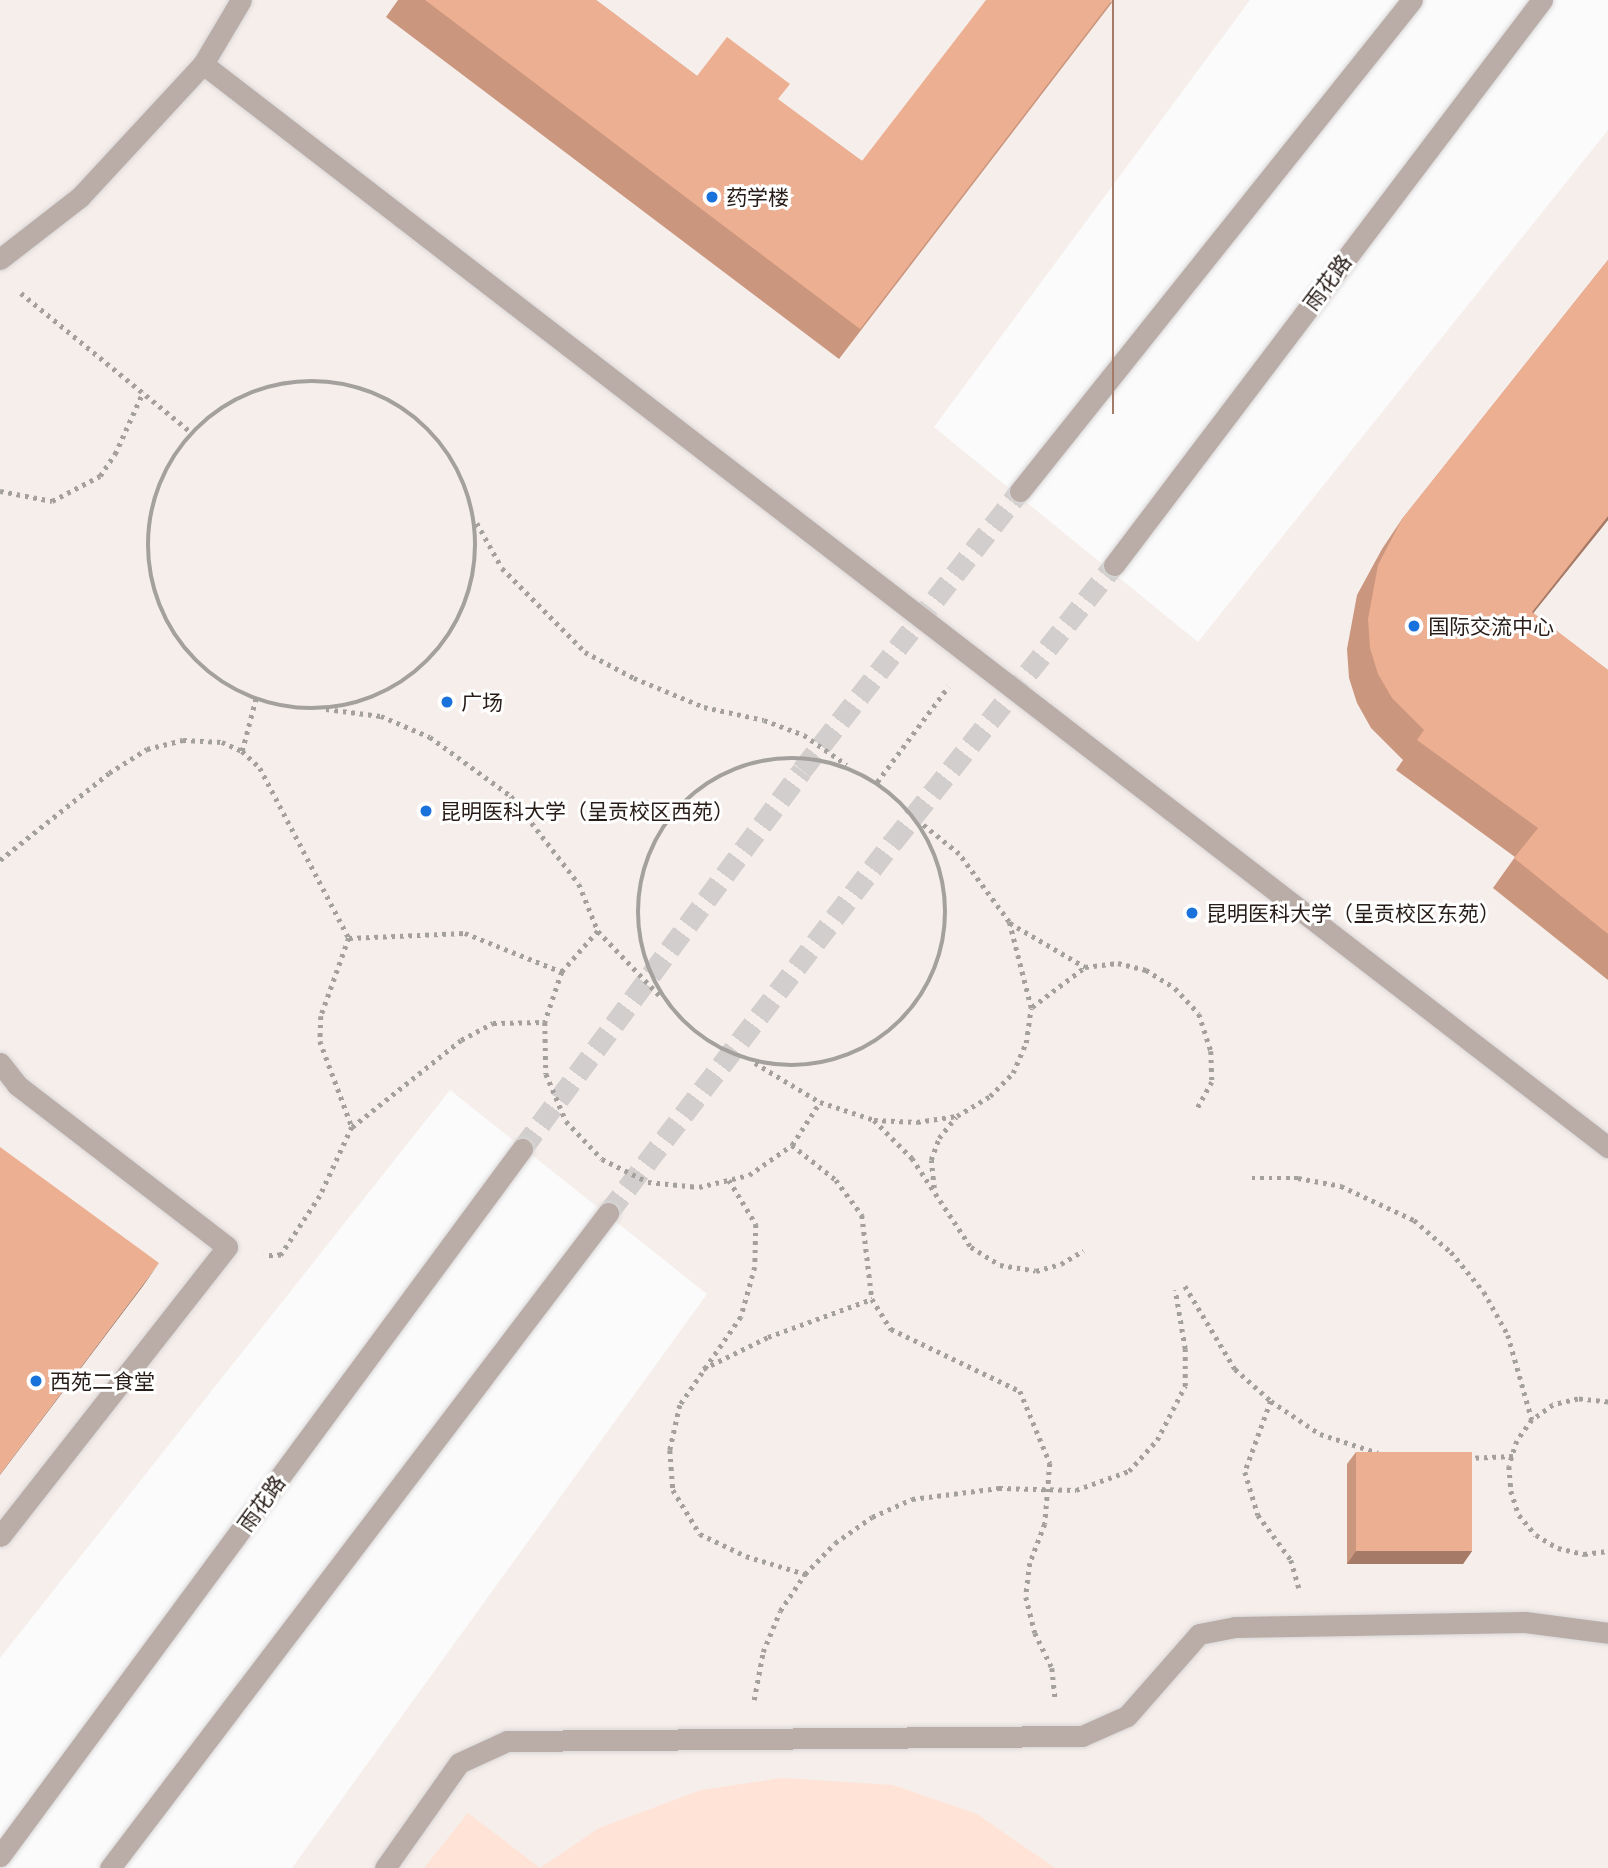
<!DOCTYPE html>
<meta charset="utf-8">
<style>
body{margin:0}
#map{position:relative;width:1608px;height:1868px;overflow:hidden;background:#fbfbfb;font-family:"Noto Serif","Noto Sans SC",serif}
div>[style]{position:absolute}
.built>*{inset:0;background:#f6eeeb}
.green>*{inset:0;background:#ffe3d6}
.minor-tunnel>*{height:21px;margin-top:-10.5px;transform-origin:0;background:repeating-linear-gradient(90deg,#d1cecd 0 21px,transparent 0 31px)}
.path>*{height:4.5px;margin-top:-2.25px;transform-origin:0;background:repeating-linear-gradient(90deg,#a4a09e 0 3.5px,transparent 0 8.5px)}
.path>.ring{margin:-2.25px;padding:0;box-sizing:content-box;background:none;border:4.5px solid #a4a09e;border-radius:50%}
.roads{filter:drop-shadow(0 0 2px #d9d7d7) drop-shadow(0 0 2px #d9d7d7)}
.minor>*{height:21px;margin:-10.5px;padding:0 10.5px;transform-origin:10.5px;border-radius:10.5px;background:#baada7}
.wall>*{inset:0;background:#cb967e}
.shaded-wall>*{inset:0;background:#a57a66;transform-origin:0 0}
.building>*{inset:0;background:#ecaf92;transform-origin:0 0}
.dots>*{width:19px;height:19px;translate:-50% -50%;box-sizing:border-box;border:4px solid #fff;border-radius:50%}
span{translate:-50% -50%;white-space:nowrap;text-align:center;line-height:1.15;-webkit-text-stroke:6px #fff;paint-order:stroke}
.poi-label{font-size:21px;color:#271c17}
.left{translate:0 -50%;text-align:left}
.street-label{font-size:21px;color:#271c17}
</style>
<div id="map">
<div class="built">
<div style="clip-path:polygon(0 0,1250px 0,934px 427px,1198px 642px,1608px 130px,1608px 1868px,292px 1868px,707px 1294px,450px 1090px,0 1658px)"></div>
</div>
<div class="green">
<div style="clip-path:polygon(782px 1778px,893px 1785px,977px 1814px,1055px 1868px,424px 1868px,468px 1813px,540px 1868px,599px 1828px,701px 1790px)"></div>
</div>
<div class="minor-tunnel">
<div style="left:522px;top:1149px;width:471px;rotate:-53.5deg"></div>
<div style="left:802px;top:770px;width:354px;rotate:-52deg"></div>
<div style="left:608px;top:1213px;width:468px;rotate:-52.5deg"></div>
<div style="left:893px;top:842px;width:354px;rotate:-51.4deg"></div>
</div>
<div class="path">
<div style="left:21px;top:293px;width:220px;rotate:39.3deg"></div>
<div class="ring" style="left:148px;top:381px;width:323.5px;height:323.5px"></div>
<div style="left:0;top:491px;width:53px;rotate:10.9deg"></div>
<div style="left:52px;top:501px;width:54px;rotate:-27.5deg"></div>
<div style="left:100px;top:476px;width:27px;rotate:-56deg"></div>
<div style="left:115px;top:454px;width:68px;rotate:-65.7deg"></div>
<div style="left:477px;top:523px;width:51px;rotate:60.9deg"></div>
<div style="left:502px;top:568px;width:118px;rotate:45.3deg"></div>
<div style="left:585px;top:652px;width:55px;rotate:28deg"></div>
<div style="left:634px;top:678px;width:76px;rotate:22.5deg"></div>
<div style="left:704px;top:707px;width:61px;rotate:12.2deg"></div>
<div style="left:764px;top:720px;width:43px;rotate:20.6deg"></div>
<div style="left:804px;top:735px;width:52px;rotate:34.9deg"></div>
<div style="left:326px;top:709px;width:55px;rotate:7.3deg"></div>
<div style="left:381px;top:716px;width:53px;rotate:23.2deg"></div>
<div style="left:430px;top:737px;width:100px;rotate:36.1deg"></div>
<div style="left:511px;top:796px;width:111px;rotate:52.3deg"></div>
<div style="left:579px;top:884px;width:51px;rotate:68deg"></div>
<div style="left:598px;top:931px;width:93px;rotate:46.3deg"></div>
<div style="left:242px;top:751px;width:55px;rotate:-75.2deg"></div>
<div class="ring" style="left:638px;top:758px;width:303.5px;height:303.5px"></div>
<div style="left:877px;top:782px;width:119px;rotate:-53.2deg"></div>
<div style="left:0;top:860px;width:139px;rotate:-38.6deg"></div>
<div style="left:109px;top:773px;width:45px;rotate:-32.3deg"></div>
<div style="left:147px;top:749px;width:37px;rotate:-14deg"></div>
<div style="left:183px;top:740px;width:39px;rotate:3deg"></div>
<div style="left:222px;top:742px;width:22px;rotate:24deg"></div>
<div style="left:242px;top:751px;width:25px;rotate:43deg"></div>
<div style="left:260px;top:768px;width:192px;rotate:62.4deg"></div>
<div style="left:349px;top:938px;width:83px;rotate:109.7deg"></div>
<div style="left:321px;top:1016px;width:25px;rotate:92deg"></div>
<div style="left:320px;top:1041px;width:92px;rotate:69.6deg"></div>
<div style="left:352px;top:1127px;width:76px;rotate:114.9deg"></div>
<div style="left:320px;top:1196px;width:71px;rotate:123.5deg"></div>
<div style="left:281px;top:1255px;width:17px;rotate:177deg"></div>
<div style="left:1010px;top:923px;width:87px;rotate:30.4deg"></div>
<div style="left:1085px;top:967px;width:33px;rotate:-7deg"></div>
<div style="left:1118px;top:963px;width:29px;rotate:14deg"></div>
<div style="left:1146px;top:970px;width:34px;rotate:32deg"></div>
<div style="left:1175px;top:988px;width:35px;rotate:47deg"></div>
<div style="left:1199px;top:1014px;width:39px;rotate:72deg"></div>
<div style="left:1211px;top:1051px;width:31px;rotate:88deg"></div>
<div style="left:1212px;top:1082px;width:31px;rotate:119deg"></div>
<div style="left:598px;top:931px;width:55px;rotate:131.3deg"></div>
<div style="left:562px;top:972px;width:53px;rotate:108.8deg"></div>
<div style="left:545px;top:1022px;width:52px;rotate:88.9deg"></div>
<div style="left:546px;top:1074px;width:51px;rotate:66.9deg"></div>
<div style="left:566px;top:1121px;width:52px;rotate:46.5deg"></div>
<div style="left:602px;top:1159px;width:51px;rotate:26.6deg"></div>
<div style="left:648px;top:1182px;width:51px;rotate:5.6deg"></div>
<div style="left:699px;top:1187px;width:51px;rotate:-13.5deg"></div>
<div style="left:749px;top:1175px;width:52px;rotate:-34.9deg"></div>
<div style="left:792px;top:1145px;width:51px;rotate:-56.9deg"></div>
<div style="left:349px;top:938px;width:116px;rotate:-2.5deg"></div>
<div style="left:465px;top:933px;width:105px;rotate:21.9deg"></div>
<div style="left:1032px;top:1007px;width:66px;rotate:-37deg"></div>
<div style="left:755px;top:1063px;width:76px;rotate:31deg"></div>
<div style="left:820px;top:1102px;width:57px;rotate:18.4deg"></div>
<div style="left:874px;top:1120px;width:43px;rotate:2.7deg"></div>
<div style="left:917px;top:1122px;width:40px;rotate:-8.5deg"></div>
<div style="left:957px;top:1116px;width:39px;rotate:-31deg"></div>
<div style="left:990px;top:1096px;width:33px;rotate:-45deg"></div>
<div style="left:1013px;top:1073px;width:33px;rotate:-67deg"></div>
<div style="left:1026px;top:1043px;width:35px;rotate:-82deg"></div>
<div style="left:1031px;top:1008px;width:89px;rotate:-104.3deg"></div>
<div style="left:1009px;top:922px;width:84px;rotate:-126.3deg"></div>
<div style="left:959px;top:854px;width:48px;rotate:-141deg"></div>
<div style="left:874px;top:1120px;width:54px;rotate:45deg"></div>
<div style="left:912px;top:1158px;width:107px;rotate:56.5deg"></div>
<div style="left:971px;top:1247px;width:34px;rotate:32deg"></div>
<div style="left:1000px;top:1265px;width:36px;rotate:9deg"></div>
<div style="left:1036px;top:1271px;width:26px;rotate:-16deg"></div>
<div style="left:1061px;top:1264px;width:26px;rotate:-31deg"></div>
<div style="left:352px;top:1127px;width:139px;rotate:-38.6deg"></div>
<div style="left:461px;top:1040px;width:36px;rotate:-28deg"></div>
<div style="left:493px;top:1023px;width:52px;rotate:-1.1deg"></div>
<div style="left:792px;top:1145px;width:56px;rotate:38.5deg"></div>
<div style="left:836px;top:1180px;width:44px;rotate:53.4deg"></div>
<div style="left:862px;top:1215px;width:85px;rotate:83.2deg"></div>
<div style="left:872px;top:1299px;width:36px;rotate:58deg"></div>
<div style="left:891px;top:1329px;width:143px;rotate:25.7deg"></div>
<div style="left:1020px;top:1391px;width:78px;rotate:67.4deg"></div>
<div style="left:1050px;top:1463px;width:61px;rotate:94.7deg"></div>
<div style="left:1045px;top:1524px;width:42px;rotate:111deg"></div>
<div style="left:1030px;top:1563px;width:34px;rotate:97deg"></div>
<div style="left:1026px;top:1597px;width:37px;rotate:76deg"></div>
<div style="left:1035px;top:1633px;width:39px;rotate:64deg"></div>
<div style="left:1052px;top:1668px;width:29px;rotate:84deg"></div>
<div style="left:1252px;top:1178px;width:46px"></div>
<div style="left:1298px;top:1178px;width:44px;rotate:10.5deg"></div>
<div style="left:1341px;top:1186px;width:81px;rotate:25deg"></div>
<div style="left:1414px;top:1220px;width:49px;rotate:40.9deg"></div>
<div style="left:1451px;top:1252px;width:52px;rotate:50.5deg"></div>
<div style="left:1484px;top:1292px;width:49px;rotate:60.8deg"></div>
<div style="left:1508px;top:1335px;width:88px;rotate:74.2deg"></div>
<div style="left:729px;top:1180px;width:52px;rotate:58.5deg"></div>
<div style="left:756px;top:1224px;width:43px;rotate:91.3deg"></div>
<div style="left:755px;top:1267px;width:52px;rotate:105.6deg"></div>
<div style="left:741px;top:1317px;width:107px;rotate:124.7deg"></div>
<div style="left:680px;top:1405px;width:46px;rotate:102.5deg"></div>
<div style="left:670px;top:1450px;width:40px;rotate:85.7deg"></div>
<div style="left:673px;top:1490px;width:52px;rotate:58.5deg"></div>
<div style="left:700px;top:1534px;width:51px;rotate:25.6deg"></div>
<div style="left:746px;top:1556px;width:62px;rotate:17deg"></div>
<div style="left:934px;top:1188px;width:28px;rotate:-96deg"></div>
<div style="left:931px;top:1160px;width:23px;rotate:-70deg"></div>
<div style="left:939px;top:1138px;width:27px;rotate:-51deg"></div>
<div style="left:1185px;top:1286px;width:97px;rotate:58.9deg"></div>
<div style="left:1235px;top:1369px;width:48px;rotate:41.6deg"></div>
<div style="left:1271px;top:1401px;width:59px;rotate:34deg"></div>
<div style="left:1320px;top:1434px;width:61px;rotate:18.1deg"></div>
<div style="left:703px;top:1369px;width:72px;rotate:-26.2deg"></div>
<div style="left:768px;top:1337px;width:111px;rotate:-20.1deg"></div>
<div style="left:1271px;top:1401px;width:76px;rotate:110.1deg"></div>
<div style="left:1245px;top:1472px;width:45px;rotate:73.2deg"></div>
<div style="left:1258px;top:1515px;width:56px;rotate:53.7deg"></div>
<div style="left:1291px;top:1560px;width:29px;rotate:74deg"></div>
<div style="left:1608px;top:1402px;width:30px;rotate:-174deg"></div>
<div style="left:1578px;top:1399px;width:26px;rotate:167deg"></div>
<div style="left:1553px;top:1405px;width:26px;rotate:144deg"></div>
<div style="left:1532px;top:1420px;width:26px;rotate:126deg"></div>
<div style="left:1517px;top:1441px;width:26px;rotate:108deg"></div>
<div style="left:1509px;top:1466px;width:25px;rotate:85deg"></div>
<div style="left:1511px;top:1491px;width:25px;rotate:72deg"></div>
<div style="left:1519px;top:1515px;width:26px;rotate:50deg"></div>
<div style="left:1536px;top:1535px;width:26px;rotate:31deg"></div>
<div style="left:1558px;top:1548px;width:27px;rotate:13deg"></div>
<div style="left:1584px;top:1554px;width:24px;rotate:-7deg"></div>
<div style="left:1467px;top:1458px;width:46px;rotate:-2.5deg"></div>
<div style="left:754px;top:1700px;width:49px;rotate:-79.4deg"></div>
<div style="left:763px;top:1652px;width:44px;rotate:-67.5deg"></div>
<div style="left:780px;top:1611px;width:45px;rotate:-56deg"></div>
<div style="left:805px;top:1574px;width:43px;rotate:-45.9deg"></div>
<div style="left:835px;top:1543px;width:45px;rotate:-35.1deg"></div>
<div style="left:872px;top:1517px;width:44px;rotate:-24.2deg"></div>
<div style="left:912px;top:1499px;width:88px;rotate:-7.2deg"></div>
<div style="left:999px;top:1488px;width:77px;rotate:1.5deg"></div>
<div style="left:1076px;top:1490px;width:56px;rotate:-19.7deg"></div>
<div style="left:1129px;top:1471px;width:42px;rotate:-47.9deg"></div>
<div style="left:1157px;top:1440px;width:61px;rotate:-62.6deg"></div>
<div style="left:1185px;top:1386px;width:37px;rotate:-90deg"></div>
<div style="left:1185px;top:1349px;width:60px;rotate:-99.6deg"></div>
</div>
<div class="roads">
<div class="minor">
<div style="left:203px;top:64px;width:1774px;rotate:37.63deg"></div>
<div style="left:0;top:259px;width:101px;rotate:-37.8deg"></div>
<div style="left:80px;top:197px;width:181px;rotate:-47.2deg"></div>
<div style="left:203px;top:64px;width:74px;rotate:-59.3deg"></div>
<div style="left:1020px;top:491px;width:628px;rotate:-51.4deg"></div>
<div style="left:1114px;top:565px;width:709px;rotate:-52.86deg"></div>
<div style="left:0;top:1063px;width:28px;rotate:52deg"></div>
<div style="left:17px;top:1085px;width:265px;rotate:37.6deg"></div>
<div style="left:227px;top:1247px;width:367px;rotate:128.1deg"></div>
<div style="left:0;top:1856px;width:879px;rotate:-53.56deg"></div>
<div style="left:110px;top:1868px;width:823px;rotate:-52.75deg"></div>
<div style="left:385px;top:1868px;width:128px;rotate:-54.8deg"></div>
<div style="left:459px;top:1763px;width:53px;rotate:-24.6deg"></div>
<div style="left:507px;top:1741px;width:575px;rotate:-0.5deg"></div>
<div style="left:1082px;top:1736px;width:49px;rotate:-24deg"></div>
<div style="left:1127px;top:1716px;width:109px;rotate:-48.7deg"></div>
<div style="left:1199px;top:1634px;width:37px;rotate:-11deg"></div>
<div style="left:1235px;top:1627px;width:290px;rotate:-1deg"></div>
<div style="left:1525px;top:1622px;width:84px;rotate:7.5deg"></div>
</div>
</div>
<div class="wall">
<div style="clip-path:polygon(398px 0,596px 0,697px 76px,778px 100px,862px 161px,1114px 0,839px 359px,386px 17px)"></div>
<div style="clip-path:polygon(1608px 260px,1608px 520px,1533px 613px,1608px 670px,1608px 980px,1493px 888px,1515px 857px,1396px 770px,1403px 760px,1371px 728px,1357px 703px,1349px 678px,1347px 649px,1357px 595px,1382px 549px,1402px 519px)"></div>
<div style="clip-path:polygon(1356px 1452px,1472px 1551px,1463px 1564px,1347px 1564px,1347px 1464px)"></div>
</div>
<div class="shaded-wall">
<div style="left:1112px;top:0;width:2px;height:414px"></div>
<div style="clip-path:polygon(1608px 516px,1608px 520px,1511px 641px,1532px 612px)"></div>
<div style="clip-path:polygon(159px 1263px,143px 1286px,0 1475px,0 1474px)"></div>
<div style="clip-path:polygon(1356px 1551px,1472px 1551px,1463px 1564px,1347px 1564px)"></div>
</div>
<div class="building">
<div style="clip-path:polygon(425px 0,596px 0,697px 76px,727px 37px,790px 84px,778px 99px,862px 161px,986px 0,1112px 0,860px 329px)"></div>
<div style="clip-path:polygon(1608px 260px,1608px 516px,1532px 612px,1608px 670px,1608px 934px,1514px 858px,1538px 828px,1417px 740px,1424px 730px,1392px 698px,1378px 674px,1370px 648px,1368px 619px,1378px 565px,1402px 519px)"></div>
<div style="clip-path:polygon(0 1147px,159px 1263px,0 1474px)"></div>
<div style="left:1356px;top:1452px;width:116px;height:99px"></div>
</div>
<div class="dots">
<div style="left:712px;top:197px;background:#1972db"></div>
<div style="left:1414px;top:626px;background:#1972db"></div>
<div style="left:447px;top:702px;background:#1972db"></div>
<div style="left:426px;top:811px;background:#1972db"></div>
<div style="left:1192px;top:913px;background:#1972db"></div>
<div style="left:36px;top:1381px;background:#1972db"></div>
</div>
<div class="poi-label">
<span class="left" style="left:726px;top:197px">药学楼</span>
<span class="left" style="left:1428px;top:626px">国际交流中心</span>
<span class="left" style="left:461px;top:702px">广场</span>
<span class="left" style="left:440px;top:811px">昆明医科大学（呈贡校区西苑）</span>
<span class="left" style="left:1206px;top:913px">昆明医科大学（呈贡校区东苑）</span>
<span class="left" style="left:50px;top:1381px">西苑二食堂</span>
</div>
<div class="street-label">
<span style="left:1327px;top:282px;rotate:-53deg">雨花路</span>
<span style="left:261px;top:1503px;rotate:-54deg">雨花路</span>
</div>
</div>
